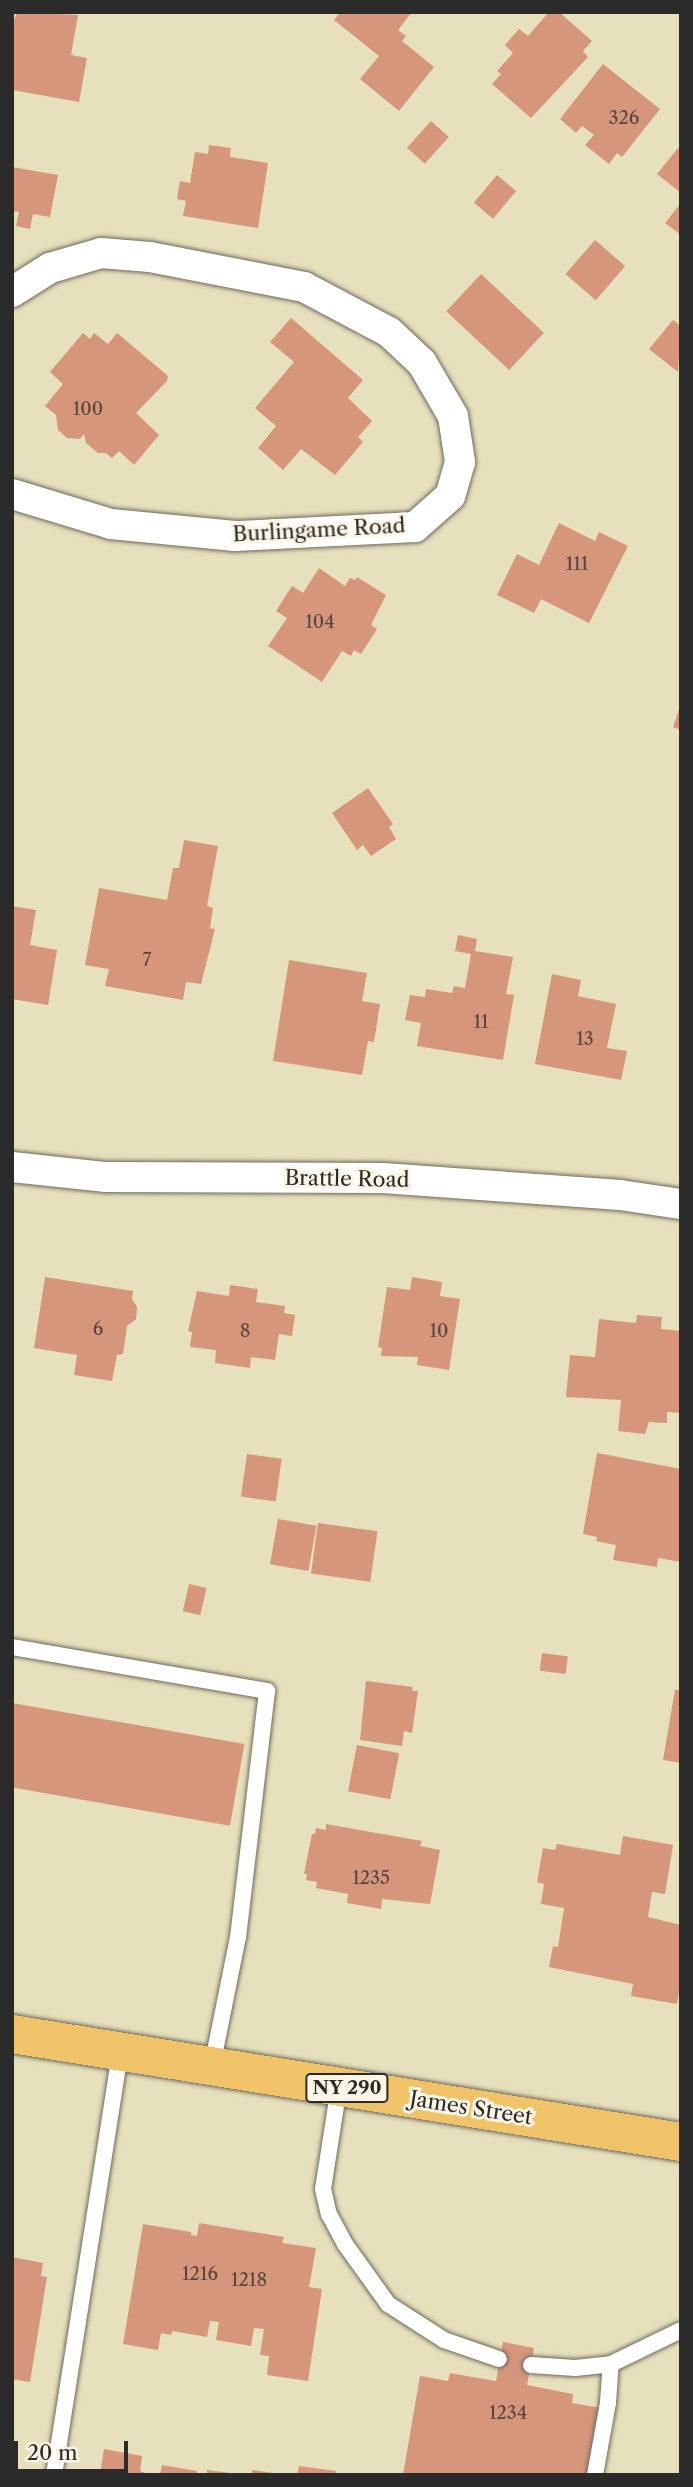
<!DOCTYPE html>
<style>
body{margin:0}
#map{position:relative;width:693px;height:2487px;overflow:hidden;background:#e7e0bc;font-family:"Libre Caslon Text",serif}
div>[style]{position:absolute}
.building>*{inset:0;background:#d6967c;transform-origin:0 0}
.roads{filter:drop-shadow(0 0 2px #6d6a5e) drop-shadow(0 0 2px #6d6a5e)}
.lane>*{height:16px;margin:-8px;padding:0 8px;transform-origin:8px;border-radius:8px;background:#fff}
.street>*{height:30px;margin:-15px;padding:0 15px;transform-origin:15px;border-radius:15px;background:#fff}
.primary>*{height:38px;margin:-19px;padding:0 19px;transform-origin:19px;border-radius:19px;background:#f1c369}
span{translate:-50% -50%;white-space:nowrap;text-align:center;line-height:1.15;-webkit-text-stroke:6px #fcf5e5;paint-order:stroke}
.number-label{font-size:18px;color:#56463f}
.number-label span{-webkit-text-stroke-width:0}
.shield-label span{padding:2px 5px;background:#fcf5e5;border:2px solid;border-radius:5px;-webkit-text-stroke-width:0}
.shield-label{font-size:19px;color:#2b2b2b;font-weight:700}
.street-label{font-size:21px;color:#2b2b2b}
.frame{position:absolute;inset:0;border:14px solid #2b2b2b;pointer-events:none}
.scale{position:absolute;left:14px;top:2441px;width:114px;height:32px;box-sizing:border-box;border:4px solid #2b2b2b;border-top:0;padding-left:9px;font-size:21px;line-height:24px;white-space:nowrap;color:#2b2b2b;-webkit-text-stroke:5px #fcf5e5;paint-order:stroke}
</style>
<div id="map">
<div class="building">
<div style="clip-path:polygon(17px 12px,78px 15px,71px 55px,87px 58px,79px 102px,12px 90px,12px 26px)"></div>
<div style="clip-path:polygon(340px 12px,412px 12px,398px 30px,406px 36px,402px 41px,434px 67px,399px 111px,360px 79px,379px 56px,334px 20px)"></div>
<div style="clip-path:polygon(549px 12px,559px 12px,592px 41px,583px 51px,588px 57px,531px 118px,492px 84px,501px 74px,497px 71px,513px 53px,505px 45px,519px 29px,528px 36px)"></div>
<div style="clip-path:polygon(603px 64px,660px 109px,622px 157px,617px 153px,609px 164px,585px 145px,594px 135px,582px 126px,576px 133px,560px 119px)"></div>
<div style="left:431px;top:121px;width:24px;height:36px;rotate:42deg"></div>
<div style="clip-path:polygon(209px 145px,231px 148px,230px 157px,268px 163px,258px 228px,183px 216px,186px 201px,177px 199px,180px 181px,190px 183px,195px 152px,208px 154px)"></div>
<div style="clip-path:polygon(678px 148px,681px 150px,681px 193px,657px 174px)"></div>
<div style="clip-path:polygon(12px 167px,58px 175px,50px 217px,33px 214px,30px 229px,16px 226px,19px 212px,12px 211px)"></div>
<div style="left:497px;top:175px;width:25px;height:36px;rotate:40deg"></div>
<div style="clip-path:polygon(681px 203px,681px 235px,665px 223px)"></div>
<div style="left:595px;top:240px;width:40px;height:45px;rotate:41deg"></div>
<div style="left:481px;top:274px;width:86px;height:51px;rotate:43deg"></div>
<div style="clip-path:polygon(291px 318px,363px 380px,348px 398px,372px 421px,358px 437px,363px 442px,335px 475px,301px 449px,283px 470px,258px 448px,276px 426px,255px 408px,294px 362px,270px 342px)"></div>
<div style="clip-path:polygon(673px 320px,681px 326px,678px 372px,649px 349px)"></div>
<div style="clip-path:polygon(83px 333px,90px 339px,94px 333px,108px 344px,117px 333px,168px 376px,167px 381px,136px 413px,159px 435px,134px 465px,119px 451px,112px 458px,106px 453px,98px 453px,86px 443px,84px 434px,80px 439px,67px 438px,58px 430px,56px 415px,45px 406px,63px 384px,50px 372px)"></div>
<div style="clip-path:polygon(559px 523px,595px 541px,599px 532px,628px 546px,589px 623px,541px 599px,534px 613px,497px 595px,517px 554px,539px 565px)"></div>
<div style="clip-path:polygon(319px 568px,345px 586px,350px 578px,355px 580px,357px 577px,386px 595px,371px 625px,377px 629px,361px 654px,354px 650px,351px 656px,342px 651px,322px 682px,268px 646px,287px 618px,276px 611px,292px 586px,303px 593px)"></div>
<div style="clip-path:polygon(680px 706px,681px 706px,681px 730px,673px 727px)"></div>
<div style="clip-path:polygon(368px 788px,393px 824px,389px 827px,396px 839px,371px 856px,363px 845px,357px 850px,332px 813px)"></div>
<div style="clip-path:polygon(184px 840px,218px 846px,207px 906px,213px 908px,210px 928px,215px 929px,201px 984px,186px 982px,183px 1000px,105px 986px,109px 969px,85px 965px,99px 888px,167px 900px,173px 868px,179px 868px)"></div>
<div style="clip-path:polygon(12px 906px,36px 910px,30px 945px,57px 950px,48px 1005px,12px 999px)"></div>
<div style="clip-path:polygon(458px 935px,477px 939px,475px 951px,513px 957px,506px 994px,514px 995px,503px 1060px,417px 1046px,421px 1023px,405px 1020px,410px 995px,425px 997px,426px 989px,452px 993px,454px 986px,465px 988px,471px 954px,455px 951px)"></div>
<div style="clip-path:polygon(289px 960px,367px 973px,362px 1001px,380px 1004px,374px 1042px,368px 1041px,362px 1075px,273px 1061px)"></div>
<div style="clip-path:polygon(552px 974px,581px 980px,578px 996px,616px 1004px,607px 1048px,627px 1051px,621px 1080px,535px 1064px)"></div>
<div style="clip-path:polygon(45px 1277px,133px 1291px,132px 1299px,137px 1307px,136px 1319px,127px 1326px,123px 1354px,117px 1355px,112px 1381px,74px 1375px,77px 1355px,34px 1348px)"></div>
<div style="clip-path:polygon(412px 1277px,442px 1282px,440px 1296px,460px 1299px,449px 1370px,417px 1365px,418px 1357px,381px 1356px,382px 1348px,378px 1347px,387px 1287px,410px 1290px)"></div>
<div style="clip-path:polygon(230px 1285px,258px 1289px,256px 1302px,285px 1306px,284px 1313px,295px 1315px,292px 1336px,279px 1334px,275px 1360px,251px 1357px,250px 1368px,215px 1363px,216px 1350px,190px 1347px,192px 1332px,188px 1331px,197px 1291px,229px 1296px)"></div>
<div style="clip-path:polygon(637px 1315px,662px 1317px,661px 1329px,681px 1331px,681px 1413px,667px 1412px,667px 1423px,649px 1422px,645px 1434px,618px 1431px,621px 1400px,566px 1397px,570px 1355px,595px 1357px,599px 1319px,636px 1323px)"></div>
<div style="clip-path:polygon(597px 1453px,681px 1469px,681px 1562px,658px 1558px,657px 1567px,613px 1560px,616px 1545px,596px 1541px,597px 1537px,583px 1534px)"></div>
<div style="left:247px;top:1454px;width:35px;height:43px;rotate:8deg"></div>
<div style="left:278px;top:1519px;width:39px;height:46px;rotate:10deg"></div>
<div style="left:318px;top:1523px;width:60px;height:51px;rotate:8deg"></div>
<div style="left:189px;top:1584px;width:18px;height:28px;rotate:13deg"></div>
<div style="left:542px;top:1653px;width:26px;height:18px;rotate:7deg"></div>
<div style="clip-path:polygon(366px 1681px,413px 1687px,412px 1691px,418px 1691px,412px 1733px,404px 1731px,402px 1746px,360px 1740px)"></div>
<div style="clip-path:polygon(675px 1690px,681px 1690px,681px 1763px,663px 1760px)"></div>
<div style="left:12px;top:1703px;width:236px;height:83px;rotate:10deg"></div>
<div style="left:357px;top:1745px;width:43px;height:47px;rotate:11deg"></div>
<div style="clip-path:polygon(326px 1824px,422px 1841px,420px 1846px,440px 1850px,430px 1904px,382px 1899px,381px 1909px,347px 1903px,348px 1894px,316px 1888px,317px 1882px,306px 1880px,307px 1874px,304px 1874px,312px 1834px,315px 1834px,316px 1828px,326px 1830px)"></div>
<div style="clip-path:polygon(623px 1836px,673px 1845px,665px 1894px,652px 1892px,648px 1917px,681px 1925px,681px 1981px,677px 2004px,631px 1996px,633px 1984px,549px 1967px,553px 1946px,558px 1947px,564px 1908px,541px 1904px,544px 1884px,537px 1882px,543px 1848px,555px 1850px,557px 1844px,620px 1855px)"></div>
<div style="clip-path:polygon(199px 2223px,284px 2237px,282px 2243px,316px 2248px,309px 2287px,322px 2289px,308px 2381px,267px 2375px,269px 2356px,260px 2355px,264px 2329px,254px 2328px,251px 2346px,216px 2340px,219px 2322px,210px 2321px,207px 2337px,172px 2331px,171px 2335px,161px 2333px,158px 2350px,123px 2344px,143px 2224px,191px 2232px,191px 2235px,197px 2236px)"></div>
<div style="clip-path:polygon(12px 2257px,43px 2263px,41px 2276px,47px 2277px,30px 2382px,12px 2379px)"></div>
<div style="clip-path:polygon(503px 2342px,534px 2348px,527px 2385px,573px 2394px,572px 2403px,601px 2408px,588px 2475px,403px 2475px,420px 2376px,448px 2381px,450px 2373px,496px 2381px)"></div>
<div style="clip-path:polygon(104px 2449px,142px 2456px,140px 2471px,152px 2475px,100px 2475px)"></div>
<div style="clip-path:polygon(162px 2465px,197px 2471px,197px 2475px,160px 2475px)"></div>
<div style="clip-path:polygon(299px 2466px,336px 2471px,335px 2475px,297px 2475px)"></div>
<div style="clip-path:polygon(207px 2470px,231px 2473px,231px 2475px,207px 2475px)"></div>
<div style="clip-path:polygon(252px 2470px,273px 2473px,273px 2475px,252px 2475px)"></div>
</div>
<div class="roads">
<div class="lane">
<div style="left:12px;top:1647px;width:259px;rotate:9.8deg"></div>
<div style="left:267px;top:1691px;width:248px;rotate:96.7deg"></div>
<div style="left:238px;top:1937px;width:132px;rotate:101.4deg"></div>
<div style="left:339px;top:2087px;width:103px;rotate:98.9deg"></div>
<div style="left:323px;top:2189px;width:26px;rotate:77deg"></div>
<div style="left:329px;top:2214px;width:34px;rotate:62deg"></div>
<div style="left:345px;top:2244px;width:74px;rotate:54.4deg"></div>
<div style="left:388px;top:2304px;width:67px;rotate:32.7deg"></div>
<div style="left:444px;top:2340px;width:58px;rotate:19.1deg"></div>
<div style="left:531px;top:2365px;width:44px;rotate:3.9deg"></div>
<div style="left:575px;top:2368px;width:36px;rotate:-6deg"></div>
<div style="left:611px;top:2364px;width:78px;rotate:-25.9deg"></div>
<div style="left:54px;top:2475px;width:428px;rotate:-81.1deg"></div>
<div style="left:595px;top:2475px;width:73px;rotate:-79.8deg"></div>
<div style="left:608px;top:2403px;width:39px;rotate:-86deg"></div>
</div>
<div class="street">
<div style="left:12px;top:292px;width:45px;rotate:-32.3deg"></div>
<div style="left:50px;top:268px;width:53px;rotate:-16.4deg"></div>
<div style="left:101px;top:253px;width:49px;rotate:4.7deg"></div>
<div style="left:150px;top:257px;width:157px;rotate:11deg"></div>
<div style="left:304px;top:287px;width:96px;rotate:27.9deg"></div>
<div style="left:389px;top:332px;width:45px;rotate:43.2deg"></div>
<div style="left:422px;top:363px;width:61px;rotate:59.7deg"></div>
<div style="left:453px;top:416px;width:47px;rotate:81.3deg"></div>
<div style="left:460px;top:462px;width:35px;rotate:106deg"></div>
<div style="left:450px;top:496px;width:47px;rotate:138.5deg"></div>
<div style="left:415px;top:527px;width:180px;rotate:177.1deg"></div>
<div style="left:235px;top:536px;width:125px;rotate:-174.5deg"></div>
<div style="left:111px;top:524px;width:103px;rotate:-163.1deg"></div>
<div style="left:12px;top:1167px;width:95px;rotate:6.1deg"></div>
<div style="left:106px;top:1177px;width:277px;rotate:0.2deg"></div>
<div style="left:383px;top:1178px;width:238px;rotate:4.1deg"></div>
<div style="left:620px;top:1195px;width:62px;rotate:8.4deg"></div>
</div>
<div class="primary">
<div style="left:12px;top:2034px;width:678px;rotate:9.17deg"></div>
</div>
</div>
<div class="number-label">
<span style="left:624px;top:118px">326</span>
<span style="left:88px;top:409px">100</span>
<span style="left:577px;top:564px">111</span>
<span style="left:320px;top:622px">104</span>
<span style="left:147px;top:960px">7</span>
<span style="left:481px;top:1022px">11</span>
<span style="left:585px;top:1039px">13</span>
<span style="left:98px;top:1329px">6</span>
<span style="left:245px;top:1331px">8</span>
<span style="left:439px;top:1331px">10</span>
<span style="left:371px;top:1878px">1235</span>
<span style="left:200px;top:2274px">1216</span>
<span style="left:249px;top:2280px">1218</span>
<span style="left:508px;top:2413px">1234</span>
</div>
<div class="shield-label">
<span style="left:347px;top:2088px">NY 290</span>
</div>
<div class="street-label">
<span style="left:319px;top:530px;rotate:-3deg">Burlingame Road</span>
<span style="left:347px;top:1179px;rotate:1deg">Brattle Road</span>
<span style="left:471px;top:2108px;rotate:9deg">James Street</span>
</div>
<div class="frame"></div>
<div class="scale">20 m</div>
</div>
